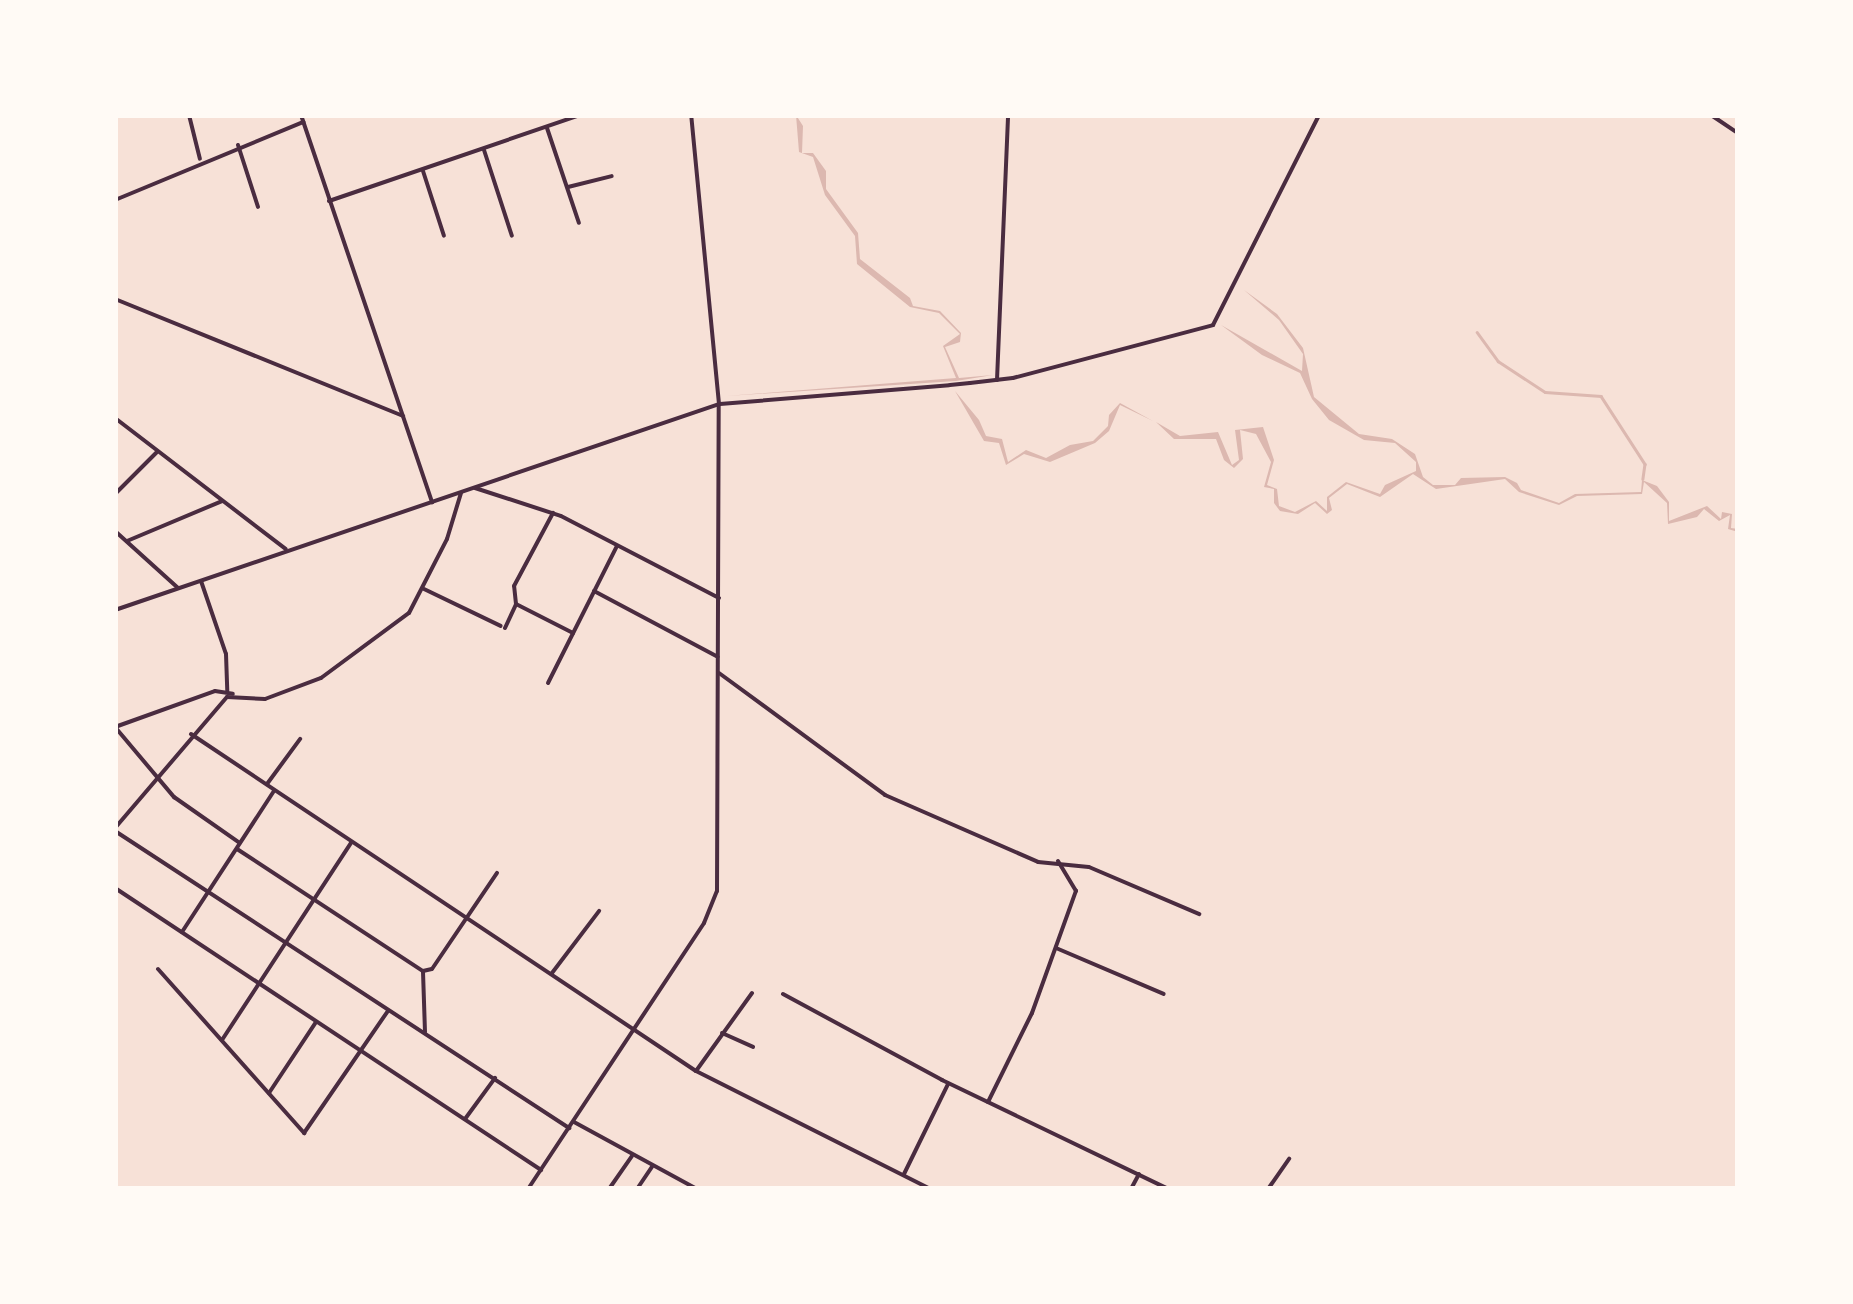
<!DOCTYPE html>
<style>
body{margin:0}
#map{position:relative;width:1853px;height:1304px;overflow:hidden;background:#f7e1d7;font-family:Lato,sans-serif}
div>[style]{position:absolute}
.water>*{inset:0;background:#dcb8b0}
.stream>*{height:2.5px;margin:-1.25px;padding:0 1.25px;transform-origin:1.25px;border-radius:1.25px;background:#dcb8b0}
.minor>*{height:4px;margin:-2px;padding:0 2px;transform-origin:2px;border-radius:2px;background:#4a2c40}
.tertiary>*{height:4px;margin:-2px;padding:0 2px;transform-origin:2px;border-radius:2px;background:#4a2c40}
span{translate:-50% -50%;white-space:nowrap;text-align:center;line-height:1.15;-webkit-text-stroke:9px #fffaf5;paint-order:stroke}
.frame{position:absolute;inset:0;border:118px solid #fffaf5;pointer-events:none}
</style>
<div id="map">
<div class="water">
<div style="clip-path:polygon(796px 115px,803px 126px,802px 153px,813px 153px,826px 171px,826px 189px,858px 233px,860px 259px,910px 298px,913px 306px,940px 311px,961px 333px,960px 342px,945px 347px,959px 378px,993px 375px,956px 381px,726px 396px,956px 378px,943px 346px,960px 334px,939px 313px,910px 307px,857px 264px,855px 236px,825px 195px,813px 157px,799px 152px)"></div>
<div style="clip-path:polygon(1244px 290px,1277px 314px,1303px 348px,1314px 397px,1359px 434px,1392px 439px,1415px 454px,1423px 477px,1433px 485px,1455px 485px,1461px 478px,1505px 477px,1517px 483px,1521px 490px,1559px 503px,1575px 494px,1641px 492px,1642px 480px,1657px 486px,1669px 502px,1669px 521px,1707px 506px,1721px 519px,1722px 512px,1732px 514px,1731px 528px,1738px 529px,1738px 532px,1728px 529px,1730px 515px,1719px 521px,1704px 509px,1697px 517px,1668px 524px,1667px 503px,1644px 482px,1642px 494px,1577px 496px,1559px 505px,1519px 492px,1505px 479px,1436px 489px,1413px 474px,1380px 497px,1347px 484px,1329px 498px,1332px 510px,1327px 514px,1315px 503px,1298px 514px,1280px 511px,1274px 503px,1274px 489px,1264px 487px,1271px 462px,1256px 434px,1240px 430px,1243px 459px,1234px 468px,1224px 460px,1216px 439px,1174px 439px,1156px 422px,1180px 436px,1218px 432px,1232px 465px,1239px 460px,1235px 430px,1263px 427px,1274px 460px,1267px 485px,1277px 489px,1279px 506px,1295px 512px,1316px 501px,1327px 511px,1327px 497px,1346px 482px,1380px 494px,1385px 485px,1416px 471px,1416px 462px,1395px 443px,1364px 440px,1329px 420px,1312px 399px,1300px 373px,1262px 355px,1221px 325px,1302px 371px,1303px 354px,1279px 320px)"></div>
<div style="clip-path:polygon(955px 391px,979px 420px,986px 436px,1002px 439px,1008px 462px,1026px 450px,1046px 458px,1070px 445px,1093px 441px,1108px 426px,1109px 415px,1120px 403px,1153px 421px,1120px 405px,1109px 431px,1095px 443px,1050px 462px,1024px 454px,1006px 465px,999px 443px,984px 441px)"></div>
</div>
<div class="stream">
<div style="left:1477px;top:332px;width:36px;rotate:54deg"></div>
<div style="left:1498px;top:361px;width:56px;rotate:33.4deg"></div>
<div style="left:1545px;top:392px;width:56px;rotate:4.1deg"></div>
<div style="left:1601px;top:396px;width:81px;rotate:57.1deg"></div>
<div style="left:1645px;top:464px;width:15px;rotate:98deg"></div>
</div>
<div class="minor">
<div style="left:189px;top:115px;width:45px;rotate:76deg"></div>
<div style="left:301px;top:115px;width:409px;rotate:71.3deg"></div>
<div style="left:1711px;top:115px;width:32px;rotate:34deg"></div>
<div style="left:115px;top:116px;width:2px;rotate:-27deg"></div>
<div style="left:547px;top:128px;width:100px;rotate:71.4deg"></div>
<div style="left:238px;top:145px;width:65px;rotate:72.1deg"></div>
<div style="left:484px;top:150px;width:90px;rotate:72deg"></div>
<div style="left:423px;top:171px;width:68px;rotate:72.1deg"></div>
<div style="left:568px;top:187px;width:45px;rotate:-14deg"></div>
<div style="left:115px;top:200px;width:204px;rotate:-22.5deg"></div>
<div style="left:329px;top:201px;width:265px;rotate:-18.9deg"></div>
<div style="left:115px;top:299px;width:311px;rotate:22.1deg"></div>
<div style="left:997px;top:380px;width:265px;rotate:-87.6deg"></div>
<div style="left:950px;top:385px;width:20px;rotate:-6deg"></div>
<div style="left:115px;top:418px;width:215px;rotate:37.5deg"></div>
<div style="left:475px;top:488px;width:90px;rotate:18deg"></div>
<div style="left:561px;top:516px;width:178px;rotate:27.4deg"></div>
<div style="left:115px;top:494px;width:59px;rotate:-45deg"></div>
<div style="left:115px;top:531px;width:85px;rotate:42.1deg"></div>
<div style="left:127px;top:541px;width:103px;rotate:-22.8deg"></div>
<div style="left:201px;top:581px;width:77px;rotate:71.1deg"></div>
<div style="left:226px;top:654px;width:37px;rotate:88deg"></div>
<div style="left:424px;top:589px;width:85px;rotate:25.7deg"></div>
<div style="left:594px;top:591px;width:140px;rotate:28deg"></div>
<div style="left:516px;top:604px;width:64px;rotate:27deg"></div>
<div style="left:115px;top:610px;width:638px;rotate:-18.83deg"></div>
<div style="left:505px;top:628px;width:26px;rotate:-65deg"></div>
<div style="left:516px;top:604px;width:18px;rotate:-96deg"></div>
<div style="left:514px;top:586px;width:83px;rotate:-61.9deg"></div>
<div style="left:719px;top:673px;width:206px;rotate:36.3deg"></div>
<div style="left:885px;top:795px;width:167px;rotate:23.6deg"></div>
<div style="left:1038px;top:862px;width:51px;rotate:5.6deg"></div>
<div style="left:1089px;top:867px;width:120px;rotate:23.1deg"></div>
<div style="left:548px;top:683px;width:153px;rotate:-63.3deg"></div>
<div style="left:115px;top:727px;width:92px;rotate:49.9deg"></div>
<div style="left:174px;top:797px;width:80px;rotate:34.9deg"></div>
<div style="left:115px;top:727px;width:106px;rotate:-19.8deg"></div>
<div style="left:215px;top:691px;width:18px;rotate:9deg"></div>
<div style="left:191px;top:734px;width:607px;rotate:33.72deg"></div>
<div style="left:696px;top:1071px;width:263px;rotate:26.7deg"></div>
<div style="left:267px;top:784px;width:56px;rotate:-53.7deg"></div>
<div style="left:115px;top:828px;width:172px;rotate:-49.5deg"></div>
<div style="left:227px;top:697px;width:38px;rotate:3deg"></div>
<div style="left:265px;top:699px;width:60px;rotate:-20.6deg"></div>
<div style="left:321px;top:678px;width:109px;rotate:-36.5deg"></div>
<div style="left:409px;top:613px;width:83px;rotate:-62.8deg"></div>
<div style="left:447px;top:539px;width:48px;rotate:-73.1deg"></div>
<div style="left:115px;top:831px;width:543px;rotate:33.19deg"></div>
<div style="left:237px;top:849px;width:222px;rotate:33.3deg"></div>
<div style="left:115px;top:888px;width:511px;rotate:33.5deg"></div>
<div style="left:182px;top:932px;width:168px;rotate:-56.9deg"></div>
<div style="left:1056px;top:948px;width:117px;rotate:23.1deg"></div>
<div style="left:158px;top:969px;width:220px;rotate:48.3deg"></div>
<div style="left:304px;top:1133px;width:148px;rotate:-55.5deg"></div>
<div style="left:552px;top:973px;width:78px;rotate:-52.8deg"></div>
<div style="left:783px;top:994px;width:181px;rotate:28.4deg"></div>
<div style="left:942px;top:1080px;width:251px;rotate:25.7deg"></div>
<div style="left:425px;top:1032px;width:61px;rotate:-91.9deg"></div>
<div style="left:423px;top:971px;width:9px;rotate:-13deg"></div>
<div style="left:432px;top:969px;width:116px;rotate:-55.9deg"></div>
<div style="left:722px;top:1033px;width:34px;rotate:24deg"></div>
<div style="left:222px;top:1040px;width:235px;rotate:-56.8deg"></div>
<div style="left:696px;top:1071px;width:96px;rotate:-54.3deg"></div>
<div style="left:269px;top:1093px;width:85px;rotate:-56.5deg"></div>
<div style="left:988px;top:1102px;width:99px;rotate:-63.7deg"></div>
<div style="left:1032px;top:1013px;width:130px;rotate:-70.2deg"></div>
<div style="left:1076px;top:891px;width:35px;rotate:-121deg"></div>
<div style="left:465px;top:1119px;width:51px;rotate:-53.8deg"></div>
<div style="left:574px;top:1122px;width:140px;rotate:28.6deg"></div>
<div style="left:904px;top:1174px;width:100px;rotate:-63.9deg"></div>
<div style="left:609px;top:1189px;width:40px;rotate:-55.1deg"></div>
<div style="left:637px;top:1189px;width:27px;rotate:-56deg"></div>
<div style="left:1131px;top:1189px;width:17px;rotate:-62deg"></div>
<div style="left:1268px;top:1189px;width:37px;rotate:-55deg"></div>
</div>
<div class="tertiary">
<div style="left:970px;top:383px;width:43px;rotate:-6.6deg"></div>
<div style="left:1013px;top:378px;width:207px;rotate:-14.8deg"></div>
<div style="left:1213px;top:325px;width:235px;rotate:-63.2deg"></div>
<div style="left:720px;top:404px;width:230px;rotate:-4.7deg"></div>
<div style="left:528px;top:1189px;width:319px;rotate:-56.5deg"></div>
<div style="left:704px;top:923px;width:35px;rotate:-68deg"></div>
<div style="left:717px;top:891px;width:487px;rotate:-89.8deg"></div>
<div style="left:719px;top:404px;width:290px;rotate:-95.5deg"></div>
</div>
<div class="frame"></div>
</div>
